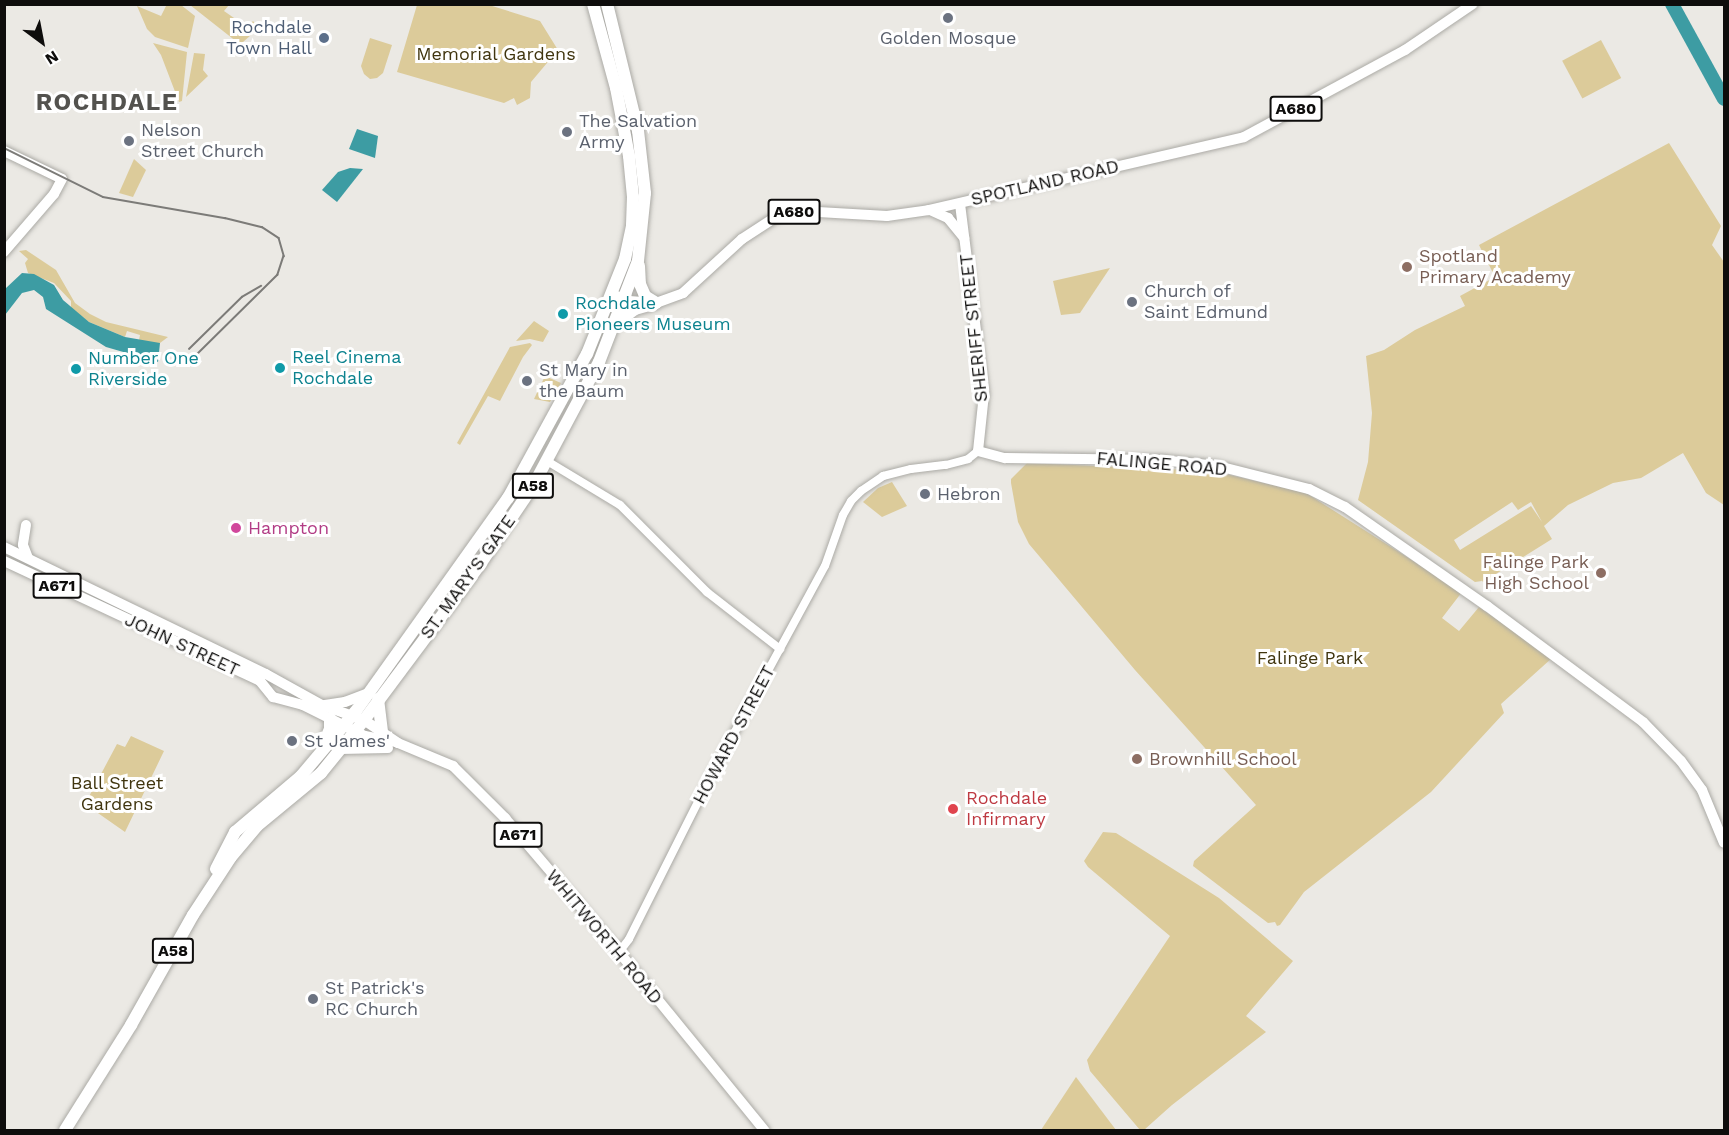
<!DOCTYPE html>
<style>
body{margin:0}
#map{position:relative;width:1729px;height:1135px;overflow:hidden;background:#ebe9e4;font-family:"Work Sans",sans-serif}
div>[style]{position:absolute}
.green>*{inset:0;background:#dccb9a;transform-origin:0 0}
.water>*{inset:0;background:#3d9ca3}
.river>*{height:14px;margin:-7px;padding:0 7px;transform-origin:7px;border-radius:7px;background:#3d9ca3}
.roads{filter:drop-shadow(0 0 2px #abaaa5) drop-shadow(0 0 2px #abaaa5)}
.minor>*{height:8px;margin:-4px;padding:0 4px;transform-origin:4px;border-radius:4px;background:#fff}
.major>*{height:10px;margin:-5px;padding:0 5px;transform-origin:5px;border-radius:5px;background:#fff}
.highway>*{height:12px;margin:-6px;padding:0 6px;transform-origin:6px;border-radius:6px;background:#fff}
.tram>*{height:1.5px;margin:-0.75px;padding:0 0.75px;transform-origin:0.75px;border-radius:0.75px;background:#7c7b78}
.dots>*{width:16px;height:16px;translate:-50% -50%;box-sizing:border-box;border:3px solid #fff;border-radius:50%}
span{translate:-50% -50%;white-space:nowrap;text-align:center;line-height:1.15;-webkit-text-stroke:6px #fff;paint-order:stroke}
.shield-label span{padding:2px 4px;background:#fff;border:2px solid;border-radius:4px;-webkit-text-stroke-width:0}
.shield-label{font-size:16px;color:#0e0d0c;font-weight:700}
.service-label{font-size:18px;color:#4e5e75}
.right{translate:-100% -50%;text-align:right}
.worship-label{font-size:18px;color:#5b616d}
.left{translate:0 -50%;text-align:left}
.park-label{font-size:18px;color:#40350f}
.street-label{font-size:18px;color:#0e0d0c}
.education-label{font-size:18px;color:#785e54}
.culture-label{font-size:18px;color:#0d838f}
.hotel-label{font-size:18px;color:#b23c85}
.health-label{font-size:18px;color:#be3a42}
.district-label{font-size:24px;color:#53524e;font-weight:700;letter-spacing:1.5px}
.frame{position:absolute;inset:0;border:6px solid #0e0d0c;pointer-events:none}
.north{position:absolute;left:12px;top:12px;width:60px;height:60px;-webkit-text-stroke:4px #fff;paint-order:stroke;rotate:148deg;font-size:16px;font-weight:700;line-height:24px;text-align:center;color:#0e0d0c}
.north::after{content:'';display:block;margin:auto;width:21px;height:27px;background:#0e0d0c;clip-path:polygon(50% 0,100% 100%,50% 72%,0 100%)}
</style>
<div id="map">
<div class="green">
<div style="clip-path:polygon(167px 4px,181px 5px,195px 16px,188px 48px,155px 37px,147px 29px,137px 6px,161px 16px)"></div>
<div style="clip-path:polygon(190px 5px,229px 5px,224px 11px,247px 27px,253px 21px,259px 28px,243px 42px,237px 42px)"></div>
<div style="clip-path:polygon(417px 5px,489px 5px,540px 21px,558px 50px,531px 82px,530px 98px,517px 105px,514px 98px,504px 103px,397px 72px)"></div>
<div style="clip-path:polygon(370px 38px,392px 45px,383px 73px,377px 78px,370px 79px,364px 74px,361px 66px)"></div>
<div style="left:1601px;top:40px;width:43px;height:44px;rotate:62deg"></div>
<div style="clip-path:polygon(153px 43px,187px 52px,182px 101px,179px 102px,161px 55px)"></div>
<div style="clip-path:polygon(194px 53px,205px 54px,203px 70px,208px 76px,186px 97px)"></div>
<div style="clip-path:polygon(evenodd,1669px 143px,1721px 226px,1712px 245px,1724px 262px,1724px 505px,1706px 493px,1683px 453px,1641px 478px,1613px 483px,1568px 505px,1544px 526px,1552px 539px,1483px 582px,1480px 578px,1482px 581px,1475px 582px,1358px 500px,1368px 462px,1372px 413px,1366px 356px,1384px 350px,1415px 330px,1465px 306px,1460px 296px,1495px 277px,1479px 245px,1669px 143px,1512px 502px,1518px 510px,1531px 502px,1542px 522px,1531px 506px,1460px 550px,1454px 540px,1512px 502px)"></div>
<div style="clip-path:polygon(134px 159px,146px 170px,133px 197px,119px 193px)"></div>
<div style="clip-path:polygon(26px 250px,56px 270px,75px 303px,90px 314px,106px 322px,168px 337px,160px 343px,152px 343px,139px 340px,140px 335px,127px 331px,125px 337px,89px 322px,71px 308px,71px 301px,54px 283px,28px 273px,25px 263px,28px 259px,19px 251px)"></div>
<div style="clip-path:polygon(1110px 268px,1080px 313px,1061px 315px,1053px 281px)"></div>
<div style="clip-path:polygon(534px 321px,549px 331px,543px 342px,530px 339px,516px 341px)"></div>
<div style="clip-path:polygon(530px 343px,532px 345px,523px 357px,500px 401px,488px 396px,460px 445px,457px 443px,510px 347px)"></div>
<div style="clip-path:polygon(545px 376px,561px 383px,550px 402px,534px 399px)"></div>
<div style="clip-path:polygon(1027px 463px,1213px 471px,1306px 493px,1462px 592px,1442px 618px,1459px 631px,1479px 607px,1552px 658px,1501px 704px,1504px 713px,1431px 792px,1304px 892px,1280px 925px,1277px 926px,1275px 922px,1268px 923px,1193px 866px,1194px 861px,1256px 805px,1135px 670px,1029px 544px,1018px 522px,1011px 483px,1011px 479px)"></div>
<div style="clip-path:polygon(892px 482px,907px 506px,882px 517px,863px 502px,878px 488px)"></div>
<div style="clip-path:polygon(131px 736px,164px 751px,125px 832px,85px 804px,117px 744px,125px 747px)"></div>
<div style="clip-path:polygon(1103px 832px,1116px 833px,1219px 898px,1293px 961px,1246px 1016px,1266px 1032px,1172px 1105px,1144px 1130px,1140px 1130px,1090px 1071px,1087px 1060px,1170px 936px,1088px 867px,1084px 861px)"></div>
<div style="clip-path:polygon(1076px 1077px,1116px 1130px,1041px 1130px)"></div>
</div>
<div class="water">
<div style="clip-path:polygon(357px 129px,378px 136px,375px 158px,349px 149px)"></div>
<div style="clip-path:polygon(350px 168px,363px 169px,337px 202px,322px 190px,338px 172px)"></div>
<div style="clip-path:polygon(22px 273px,34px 274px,54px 285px,63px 300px,89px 322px,125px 337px,160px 343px,158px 362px,106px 347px,46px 309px,43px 297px,34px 290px,22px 293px,5px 315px,5px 289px)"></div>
</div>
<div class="river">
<div style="left:1672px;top:4px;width:108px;rotate:61.3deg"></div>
</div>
<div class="roads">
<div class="minor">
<div style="left:547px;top:461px;width:85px;rotate:31.1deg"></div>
<div style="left:620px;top:505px;width:123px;rotate:45deg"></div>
<div style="left:707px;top:592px;width:93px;rotate:38deg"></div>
<div style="left:619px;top:952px;width:16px;rotate:-52deg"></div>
<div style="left:629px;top:939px;width:187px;rotate:-63.3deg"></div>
<div style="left:713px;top:772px;width:234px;rotate:-61.5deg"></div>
<div style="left:825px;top:566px;width:54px;rotate:-70.6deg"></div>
<div style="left:843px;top:515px;width:16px;rotate:-60deg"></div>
<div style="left:851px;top:501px;width:14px;rotate:-45deg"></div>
<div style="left:861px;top:491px;width:27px;rotate:-34deg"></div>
<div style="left:883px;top:476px;width:29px;rotate:-14deg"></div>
<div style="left:911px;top:469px;width:35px;rotate:-7deg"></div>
<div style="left:946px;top:465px;width:23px;rotate:-15deg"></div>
<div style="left:968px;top:459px;width:13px;rotate:-39deg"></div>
</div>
<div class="major">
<div style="left:4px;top:151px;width:64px;rotate:25.8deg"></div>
<div style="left:62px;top:179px;width:17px;rotate:118deg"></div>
<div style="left:54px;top:194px;width:77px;rotate:130.8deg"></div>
<div style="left:960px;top:204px;width:192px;rotate:82.8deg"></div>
<div style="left:984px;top:394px;width:57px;rotate:96deg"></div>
<div style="left:978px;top:451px;width:28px;rotate:15deg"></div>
<div style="left:1005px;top:458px;width:156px;rotate:0.7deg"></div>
<div style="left:1161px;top:460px;width:57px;rotate:6deg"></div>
<div style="left:1218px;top:466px;width:94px;rotate:14.2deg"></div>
<div style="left:1309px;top:489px;width:40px;rotate:26.6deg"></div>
<div style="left:1345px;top:507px;width:173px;rotate:34.9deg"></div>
<div style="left:1487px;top:606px;width:194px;rotate:36.6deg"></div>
<div style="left:1643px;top:722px;width:54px;rotate:45.7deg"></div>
<div style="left:1681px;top:761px;width:36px;rotate:54deg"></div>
<div style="left:1702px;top:790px;width:57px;rotate:67.5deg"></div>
<div style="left:930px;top:210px;width:20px;rotate:24deg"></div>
<div style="left:948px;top:218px;width:26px;rotate:51deg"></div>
<div style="left:617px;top:296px;width:13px;rotate:23deg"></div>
<div style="left:629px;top:301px;width:27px;rotate:4deg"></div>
<div style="left:656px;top:303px;width:29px;rotate:-20deg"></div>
<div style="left:683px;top:293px;width:80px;rotate:-42.5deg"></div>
<div style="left:742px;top:239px;width:38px;rotate:-33deg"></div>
<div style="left:774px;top:218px;width:13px;rotate:-23deg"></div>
<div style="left:786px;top:213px;width:15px;rotate:-8deg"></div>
<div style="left:801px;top:211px;width:86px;rotate:3.3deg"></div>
<div style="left:887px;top:216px;width:42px;rotate:-8.1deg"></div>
<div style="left:929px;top:210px;width:323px;rotate:-13deg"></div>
<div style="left:1244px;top:137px;width:183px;rotate:-28.4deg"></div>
<div style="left:1405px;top:50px;width:82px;rotate:-34.1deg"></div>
<div style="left:26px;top:525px;width:20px;rotate:99deg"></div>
<div style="left:23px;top:545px;width:14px;rotate:69deg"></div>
<div style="left:4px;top:547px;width:291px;rotate:25.9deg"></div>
<div style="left:266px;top:674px;width:64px;rotate:29deg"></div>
<div style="left:322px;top:705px;width:45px;rotate:19.7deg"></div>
<div style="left:364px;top:720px;width:41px;rotate:34.1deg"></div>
<div style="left:398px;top:743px;width:60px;rotate:22.7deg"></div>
<div style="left:453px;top:766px;width:74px;rotate:45deg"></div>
<div style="left:505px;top:818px;width:176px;rotate:49.6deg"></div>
<div style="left:619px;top:952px;width:230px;rotate:50.8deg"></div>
<div style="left:4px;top:561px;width:283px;rotate:25.1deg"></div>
<div style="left:260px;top:681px;width:21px;rotate:51deg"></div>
<div style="left:273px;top:697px;width:31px;rotate:15deg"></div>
<div style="left:303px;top:705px;width:69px;rotate:26.6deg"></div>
<div style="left:365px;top:736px;width:31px;rotate:11deg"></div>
<div style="left:325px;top:705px;width:20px;rotate:-9deg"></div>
<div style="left:345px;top:702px;width:26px;rotate:-21deg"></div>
<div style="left:340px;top:749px;width:48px;rotate:-1.2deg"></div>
</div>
<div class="highway">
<div style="left:639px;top:266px;width:18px;rotate:87deg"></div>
<div style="left:640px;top:284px;width:13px;rotate:67deg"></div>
<div style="left:645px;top:296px;width:13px;rotate:32deg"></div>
<div style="left:615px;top:324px;width:25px;rotate:-37deg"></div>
<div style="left:635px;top:309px;width:22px;rotate:-16deg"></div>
<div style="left:378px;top:699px;width:32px;rotate:83deg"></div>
<div style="left:324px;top:743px;width:15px;rotate:-67deg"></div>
<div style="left:330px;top:729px;width:11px;rotate:-90deg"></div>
<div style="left:216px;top:869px;width:42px;rotate:-62.8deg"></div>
<div style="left:235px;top:832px;width:87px;rotate:-40.3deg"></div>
<div style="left:301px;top:776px;width:85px;rotate:-49.8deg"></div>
<div style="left:356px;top:711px;width:262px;rotate:-54.5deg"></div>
<div style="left:508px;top:498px;width:164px;rotate:-61.3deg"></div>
<div style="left:587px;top:354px;width:102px;rotate:-68.2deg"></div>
<div style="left:625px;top:259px;width:35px;rotate:-78deg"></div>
<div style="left:632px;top:225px;width:28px;rotate:-88deg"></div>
<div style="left:633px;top:197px;width:41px;rotate:-95.6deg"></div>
<div style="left:629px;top:156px;width:69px;rotate:-100.8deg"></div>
<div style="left:616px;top:88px;width:87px;rotate:-105.3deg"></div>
<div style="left:65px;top:1130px;width:124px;rotate:-57.8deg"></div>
<div style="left:131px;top:1025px;width:126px;rotate:-60.6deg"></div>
<div style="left:193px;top:915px;width:69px;rotate:-56.8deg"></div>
<div style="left:231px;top:857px;width:40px;rotate:-50deg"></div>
<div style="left:257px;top:826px;width:83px;rotate:-39.6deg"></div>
<div style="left:321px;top:773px;width:68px;rotate:-50.9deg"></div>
<div style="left:364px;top:720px;width:196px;rotate:-53.3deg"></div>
<div style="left:481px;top:563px;width:93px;rotate:-56deg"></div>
<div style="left:533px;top:486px;width:140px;rotate:-62deg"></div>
<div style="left:599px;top:362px;width:108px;rotate:-68.9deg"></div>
<div style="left:638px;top:261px;width:68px;rotate:-84.1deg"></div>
<div style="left:645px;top:193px;width:62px;rotate:-96.4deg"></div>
<div style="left:638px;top:131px;width:131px;rotate:-103.7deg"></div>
</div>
</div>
<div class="tram">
<div style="left:4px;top:148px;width:110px;rotate:26.3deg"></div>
<div style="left:103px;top:197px;width:124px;rotate:9.8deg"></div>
<div style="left:225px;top:218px;width:38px;rotate:14deg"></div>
<div style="left:262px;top:227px;width:20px;rotate:33deg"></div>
<div style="left:279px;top:238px;width:19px;rotate:74deg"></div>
<div style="left:284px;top:256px;width:20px;rotate:108deg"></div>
<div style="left:278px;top:275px;width:115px;rotate:135.4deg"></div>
<div style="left:189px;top:349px;width:74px;rotate:-44.5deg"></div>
<div style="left:242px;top:297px;width:22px;rotate:-30deg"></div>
</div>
<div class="dots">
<div style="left:948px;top:18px;background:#6b7280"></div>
<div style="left:324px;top:38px;background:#5c6f8a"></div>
<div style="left:567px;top:132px;background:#6b7280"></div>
<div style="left:129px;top:141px;background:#6b7280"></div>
<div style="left:1407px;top:267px;background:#8d6e63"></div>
<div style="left:1132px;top:302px;background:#6b7280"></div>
<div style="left:563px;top:314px;background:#0f9aa8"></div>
<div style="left:280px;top:368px;background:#0f9aa8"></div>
<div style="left:76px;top:369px;background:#0f9aa8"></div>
<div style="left:527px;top:381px;background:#6b7280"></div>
<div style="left:925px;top:494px;background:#6b7280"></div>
<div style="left:236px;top:528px;background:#d1479c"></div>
<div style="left:1601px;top:573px;background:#8d6e63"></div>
<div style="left:292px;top:741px;background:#6b7280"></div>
<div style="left:1137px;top:759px;background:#8d6e63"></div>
<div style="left:953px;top:809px;background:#e0444e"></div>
<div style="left:313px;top:999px;background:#6b7280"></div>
</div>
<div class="shield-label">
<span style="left:1296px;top:109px">A680</span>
<span style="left:794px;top:212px">A680</span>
<span style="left:533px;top:486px">A58</span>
<span style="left:57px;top:586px">A671</span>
<span style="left:518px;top:835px">A671</span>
<span style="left:173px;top:951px">A58</span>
</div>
<div class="service-label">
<span class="right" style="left:312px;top:38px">Rochdale<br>Town Hall</span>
</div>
<div class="worship-label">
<span style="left:948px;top:38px">Golden Mosque</span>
<span class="left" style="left:579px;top:132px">The Salvation<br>Army</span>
<span class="left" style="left:141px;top:141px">Nelson<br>Street Church</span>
<span class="left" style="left:1144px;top:302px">Church of<br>Saint Edmund</span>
<span class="left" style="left:539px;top:381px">St Mary in<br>the Baum</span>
<span class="left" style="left:937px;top:494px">Hebron</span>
<span class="left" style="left:304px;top:741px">St James'</span>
<span class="left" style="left:325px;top:999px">St Patrick's<br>RC Church</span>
</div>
<div class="park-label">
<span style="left:496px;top:54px">Memorial Gardens</span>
<span style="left:1310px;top:658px">Falinge Park</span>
<span style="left:117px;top:794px">Ball Street<br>Gardens</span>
</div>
<div class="street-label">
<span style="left:1045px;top:183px;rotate:-13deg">SPOTLAND ROAD</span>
<span style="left:974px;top:328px;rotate:-96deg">SHERIFF STREET</span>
<span style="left:1162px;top:464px;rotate:5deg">FALINGE ROAD</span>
<span style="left:468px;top:577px;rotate:-54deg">ST. MARY'S GATE</span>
<span style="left:182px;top:645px;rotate:25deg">JOHN STREET</span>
<span style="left:734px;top:735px;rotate:-62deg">HOWARD STREET</span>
<span style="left:604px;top:937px;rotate:50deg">WHITWORTH ROAD</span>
</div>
<div class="education-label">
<span class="left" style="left:1419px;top:267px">Spotland<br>Primary Academy</span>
<span class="right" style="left:1589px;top:573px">Falinge Park<br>High School</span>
<span class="left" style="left:1149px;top:759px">Brownhill School</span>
</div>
<div class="culture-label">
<span class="left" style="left:575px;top:314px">Rochdale<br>Pioneers Museum</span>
<span class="left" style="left:292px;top:368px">Reel Cinema<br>Rochdale</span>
<span class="left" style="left:88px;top:369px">Number One<br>Riverside</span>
</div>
<div class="hotel-label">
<span class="left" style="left:248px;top:528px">Hampton</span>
</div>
<div class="health-label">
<span class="left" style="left:966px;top:809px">Rochdale<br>Infirmary</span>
</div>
<div class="district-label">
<span style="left:107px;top:103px">ROCHDALE</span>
</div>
<div class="frame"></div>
<div class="north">N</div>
</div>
